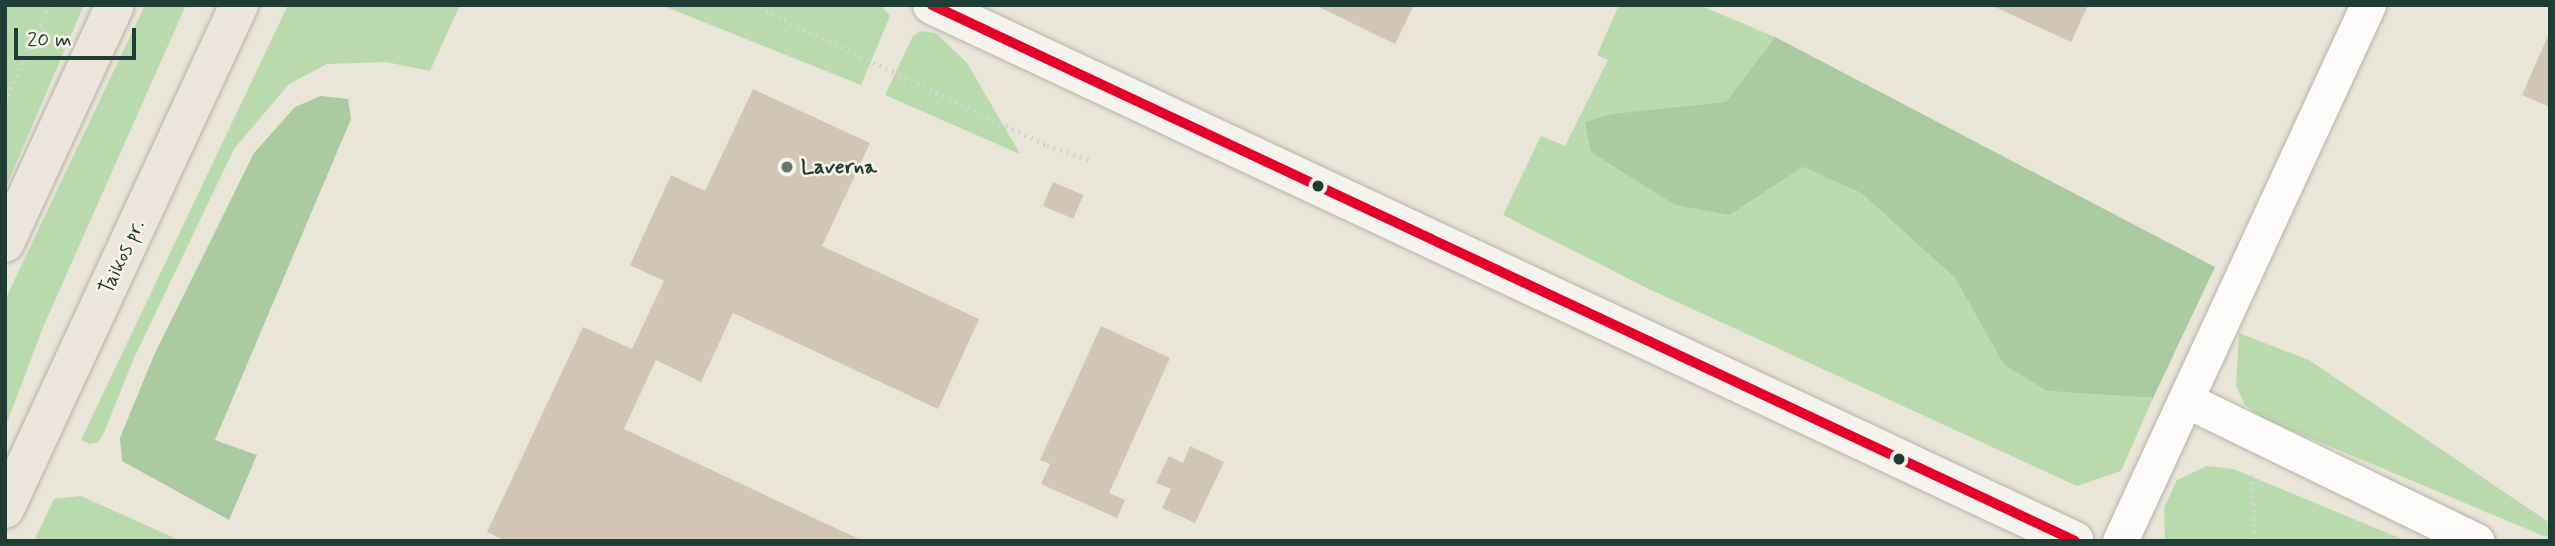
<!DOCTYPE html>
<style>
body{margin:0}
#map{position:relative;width:2555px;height:546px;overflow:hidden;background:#e9e5d8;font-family:Mynerve,sans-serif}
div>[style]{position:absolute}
.green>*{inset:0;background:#badbad}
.forest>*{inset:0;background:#aacba2}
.building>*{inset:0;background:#d2c7b6;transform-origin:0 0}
.path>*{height:4.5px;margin-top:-2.25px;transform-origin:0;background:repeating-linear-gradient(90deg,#d4d5d0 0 2px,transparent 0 7px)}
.roads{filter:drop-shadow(0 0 2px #b5b5ac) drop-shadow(0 0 2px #b5b5ac)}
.street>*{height:35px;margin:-17.5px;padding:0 17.5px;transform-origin:17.5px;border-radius:17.5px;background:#fcfbf9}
.secondary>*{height:38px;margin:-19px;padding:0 19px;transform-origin:19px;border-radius:19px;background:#f5f3ee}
.primary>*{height:38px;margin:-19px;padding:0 19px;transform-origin:19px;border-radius:19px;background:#ece5dc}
.bus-1>*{height:10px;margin:-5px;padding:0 5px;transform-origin:5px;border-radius:5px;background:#e4002b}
.dots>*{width:19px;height:19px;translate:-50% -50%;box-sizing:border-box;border:4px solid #f7f3e8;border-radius:50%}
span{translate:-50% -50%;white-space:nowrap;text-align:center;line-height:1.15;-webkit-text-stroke:5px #f7f3e8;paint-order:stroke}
.poi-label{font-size:21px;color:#1f3d34;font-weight:700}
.left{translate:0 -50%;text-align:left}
.street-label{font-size:21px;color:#1f3d34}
.frame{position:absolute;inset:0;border:7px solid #1f3d34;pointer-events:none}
.scale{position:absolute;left:14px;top:28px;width:122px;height:32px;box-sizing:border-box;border:4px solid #1f3d34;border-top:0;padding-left:9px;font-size:21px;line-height:24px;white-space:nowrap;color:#1f3d34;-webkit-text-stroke:5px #f7f3e8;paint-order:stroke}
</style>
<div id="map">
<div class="green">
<div style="clip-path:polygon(5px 5px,84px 5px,5px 189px)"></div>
<div style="clip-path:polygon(145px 5px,186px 5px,44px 325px,5px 428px,5px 300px)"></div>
<div style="clip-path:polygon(288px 5px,460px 5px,430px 71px,386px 62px,327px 64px,289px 84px,234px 149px,134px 358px,103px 435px,98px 442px,90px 444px,81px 440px)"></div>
<div style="clip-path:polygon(661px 5px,881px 5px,890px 16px,861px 85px)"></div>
<div style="clip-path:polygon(1619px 5px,1699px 5px,1775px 37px,1726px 103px,1671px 109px,1730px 215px,1803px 167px,1861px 193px,1955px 278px,2004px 365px,2047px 391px,2153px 398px,2121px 471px,2077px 486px,1649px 289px,1503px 215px,1541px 136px,1565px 146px,1608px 60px,1597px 55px)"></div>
<div style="clip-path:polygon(920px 31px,936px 33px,967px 63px,1020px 154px,885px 95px,913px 36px)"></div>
<div style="clip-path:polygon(2239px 333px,2309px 360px,2550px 523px,2550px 533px,2546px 537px,2267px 420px,2245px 405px,2236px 386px)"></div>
<div style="clip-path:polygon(2207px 466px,2233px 469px,2407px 541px,2165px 541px,2164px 508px,2177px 480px)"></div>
<div style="clip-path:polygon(81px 496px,181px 541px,34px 541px,54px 499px)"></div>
</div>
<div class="forest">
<div style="clip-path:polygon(1775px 37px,2215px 267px,2153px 398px,2047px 391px,2004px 365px,1955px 278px,1861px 193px,1803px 167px,1730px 215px,1675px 205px,1591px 152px,1585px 122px,1612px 114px,1726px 102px)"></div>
<div style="clip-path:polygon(321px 96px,348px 99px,351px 119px,215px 440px,257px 455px,229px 520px,122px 461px,120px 438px,154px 355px,254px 153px,295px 107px)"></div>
</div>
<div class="building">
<div style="clip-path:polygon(1315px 5px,1414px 5px,1395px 44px)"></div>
<div style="clip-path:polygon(1991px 5px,2088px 5px,2071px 42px)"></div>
<div style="clip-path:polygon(2550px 31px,2550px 107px,2522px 95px)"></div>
<div style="clip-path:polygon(753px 89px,870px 143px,822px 246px,979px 319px,938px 409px,733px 313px,701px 382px,656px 360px,624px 429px,863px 541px,506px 541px,487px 532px,583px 327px,632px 349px,664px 281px,630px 265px,671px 175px,705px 191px)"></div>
<div style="left:1053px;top:182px;width:33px;height:26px;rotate:23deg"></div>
<div style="clip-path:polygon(1101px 326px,1170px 358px,1109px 493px,1125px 500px,1117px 518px,1041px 484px,1050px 464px,1040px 460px)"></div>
<div style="clip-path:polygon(1190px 446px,1224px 462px,1195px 523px,1162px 508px,1171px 489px,1156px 483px,1169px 456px,1183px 463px)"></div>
</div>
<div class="path">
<div style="left:753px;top:5px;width:326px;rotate:25.5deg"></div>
<div style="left:1047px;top:145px;width:45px;rotate:19.7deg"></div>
<div style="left:5px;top:102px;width:107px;rotate:-65.6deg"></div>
<div style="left:2252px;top:475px;width:66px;rotate:87.4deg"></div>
</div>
<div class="roads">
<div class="street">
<div style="left:2186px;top:400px;width:323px;rotate:25.9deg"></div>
<div style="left:2120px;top:541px;width:591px;rotate:-65.17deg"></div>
</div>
<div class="secondary">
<div style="left:932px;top:5px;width:1262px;rotate:25.12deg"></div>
</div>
<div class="primary">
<div style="left:5px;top:243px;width:262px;rotate:-65.2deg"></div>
<div style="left:5px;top:509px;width:556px;rotate:-65.1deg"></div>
</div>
</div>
<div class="bus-1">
<div style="left:932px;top:5px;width:1262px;rotate:25.12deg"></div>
</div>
<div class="dots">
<div style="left:787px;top:167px;background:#66786d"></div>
<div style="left:1318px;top:186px;background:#1f3d34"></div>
<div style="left:1899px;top:459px;background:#1f3d34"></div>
</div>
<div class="poi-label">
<span class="left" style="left:801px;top:167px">Laverna</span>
</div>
<div class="street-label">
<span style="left:122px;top:257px;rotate:-65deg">Taikos pr.</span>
</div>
<div class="frame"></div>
<div class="scale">20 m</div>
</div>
